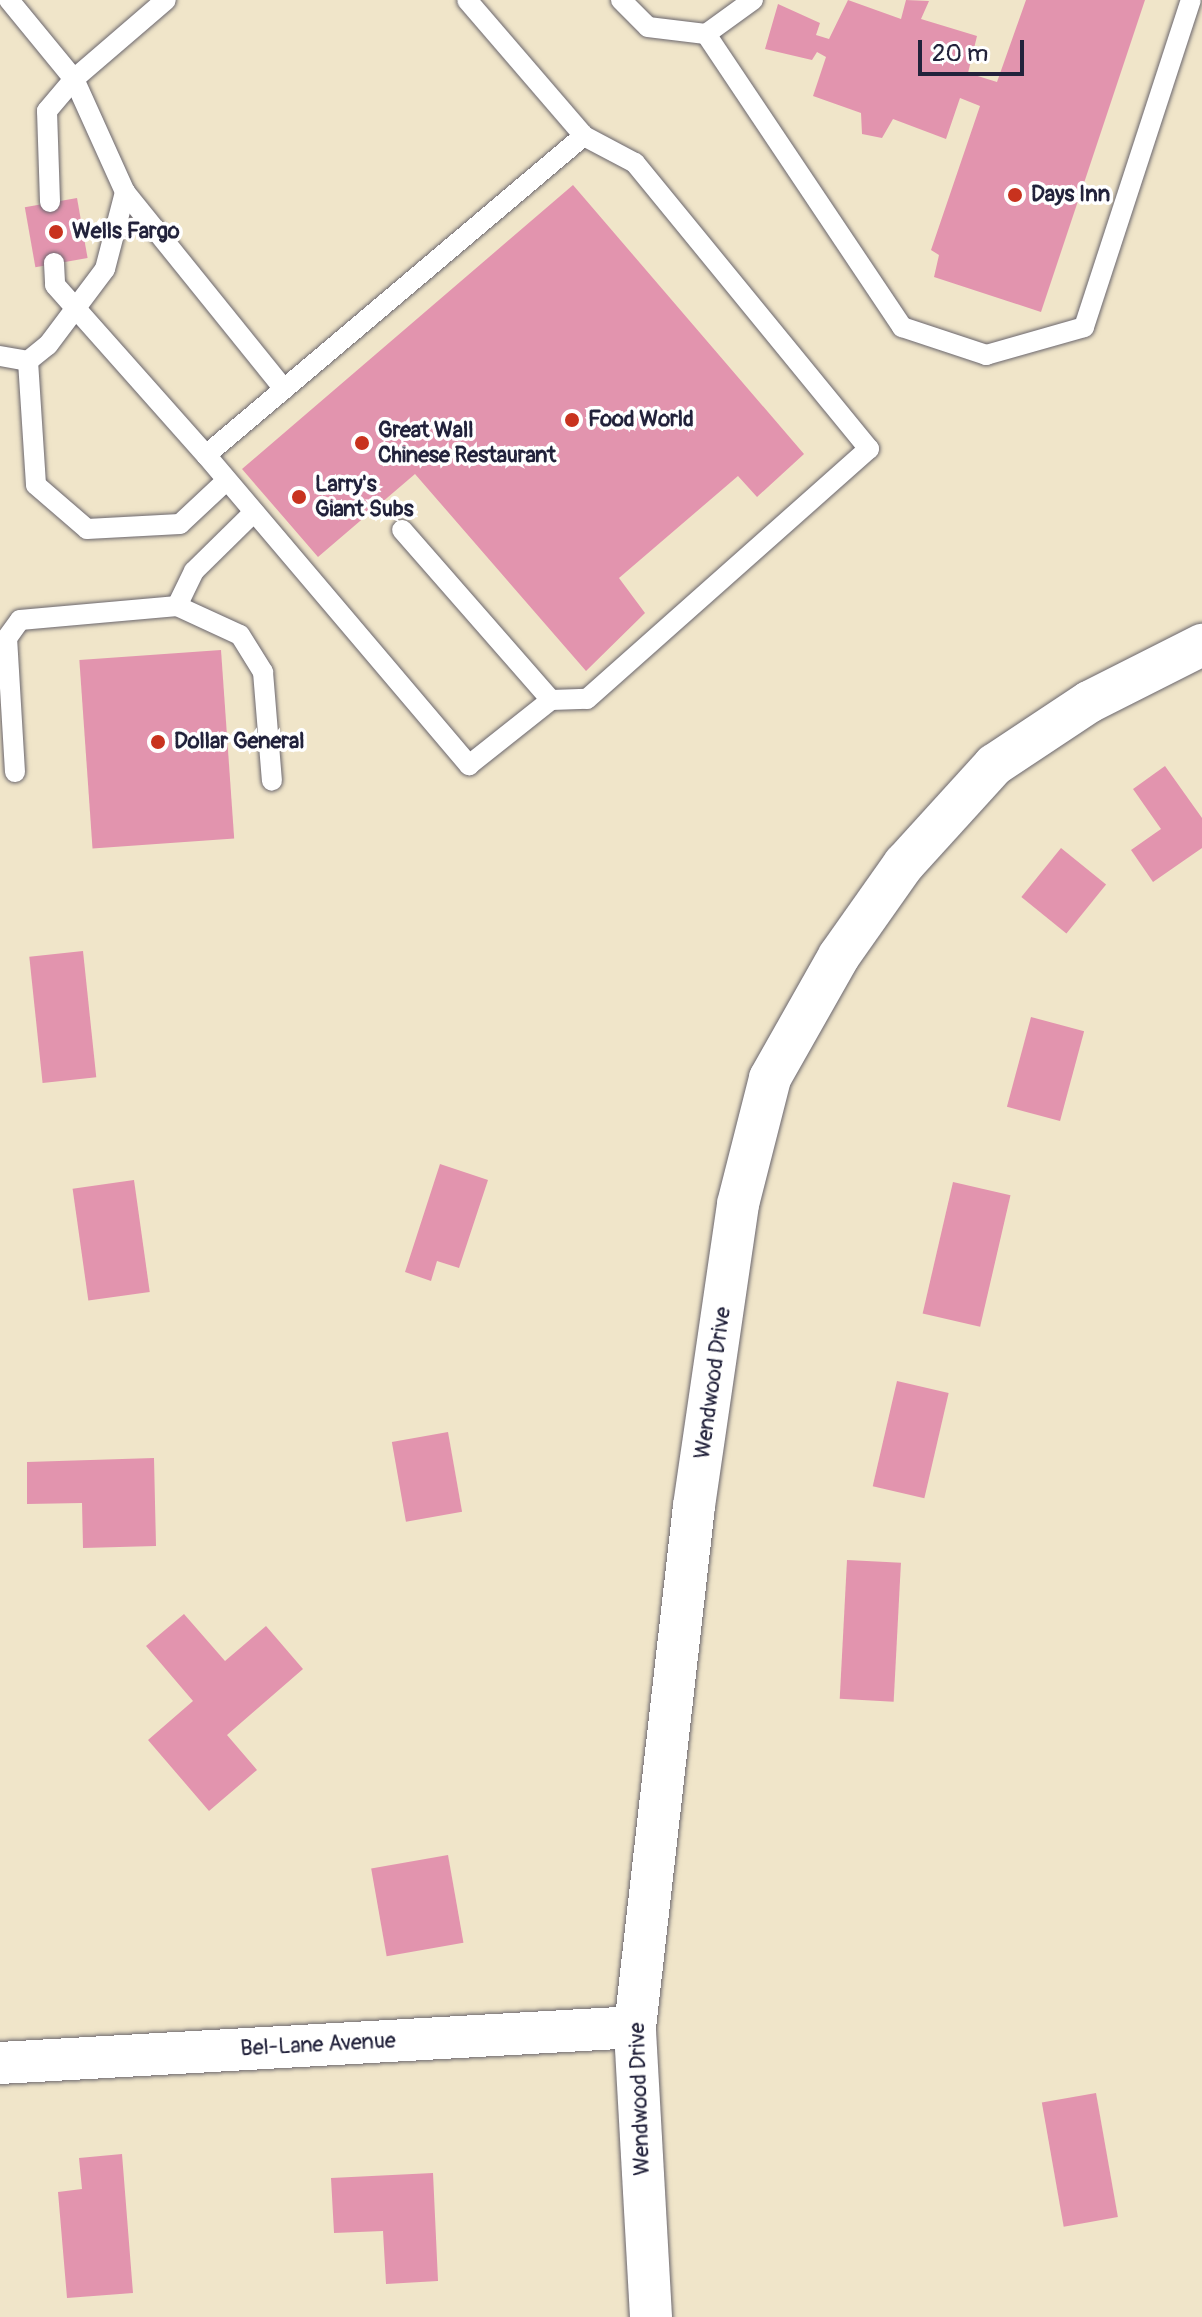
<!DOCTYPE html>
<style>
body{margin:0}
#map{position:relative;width:1202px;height:2317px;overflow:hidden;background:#f0e5c9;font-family:Pangolin,sans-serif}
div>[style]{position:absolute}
.building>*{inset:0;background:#e294ae;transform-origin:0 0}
.roads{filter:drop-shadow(0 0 2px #6a666d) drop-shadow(0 0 2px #6a666d)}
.lane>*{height:20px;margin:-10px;padding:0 10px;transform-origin:10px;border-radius:10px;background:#fff}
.street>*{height:42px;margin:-21px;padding:0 21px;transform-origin:21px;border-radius:21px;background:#fff}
.dots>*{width:22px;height:22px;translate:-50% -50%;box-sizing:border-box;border:4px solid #fff;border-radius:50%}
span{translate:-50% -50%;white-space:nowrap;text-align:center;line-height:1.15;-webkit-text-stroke:7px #fff;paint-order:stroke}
.poi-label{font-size:22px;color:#22223b;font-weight:700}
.left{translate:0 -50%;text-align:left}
.street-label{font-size:22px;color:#22223b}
.scale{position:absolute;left:918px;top:40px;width:106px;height:36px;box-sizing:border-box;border:4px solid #22223b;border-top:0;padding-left:10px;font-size:24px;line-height:28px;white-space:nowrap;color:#22223b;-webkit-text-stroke:6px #fff;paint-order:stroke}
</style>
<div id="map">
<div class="building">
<div style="clip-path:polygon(848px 0,901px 19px,906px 0,929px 1px,921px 19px,977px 36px,968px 73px,997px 82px,1026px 0,1145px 0,1041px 312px,934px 277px,939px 255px,931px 250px,980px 106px,960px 98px,946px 139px,893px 119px,882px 138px,862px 134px,861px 113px,813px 96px,826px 57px,817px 52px,812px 60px,765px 49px,778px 4px,820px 23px,816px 35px,829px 39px)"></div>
<div style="clip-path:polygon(573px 185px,804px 454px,757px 497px,738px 476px,619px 578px,645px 613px,586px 671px,415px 474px,318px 557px,242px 469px)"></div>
<div style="left:77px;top:198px;width:61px;height:53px;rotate:80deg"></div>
<div style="left:221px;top:650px;width:189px;height:142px;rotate:86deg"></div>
<div style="clip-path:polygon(1165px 766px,1202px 818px,1202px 848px,1153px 882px,1131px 850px,1161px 829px,1133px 789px)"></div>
<div style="left:1061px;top:848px;width:58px;height:63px;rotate:39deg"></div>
<div style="left:83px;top:951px;width:127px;height:54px;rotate:84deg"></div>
<div style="left:1031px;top:1017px;width:55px;height:93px;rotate:15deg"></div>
<div style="clip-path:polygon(440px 1164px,488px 1180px,459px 1268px,437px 1261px,431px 1281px,405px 1272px)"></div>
<div style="left:134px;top:1180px;width:113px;height:62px;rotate:82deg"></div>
<div style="left:953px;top:1182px;width:59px;height:135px;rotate:13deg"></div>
<div style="left:897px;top:1381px;width:53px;height:108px;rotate:13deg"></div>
<div style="left:448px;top:1432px;width:81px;height:57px;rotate:80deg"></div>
<div style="clip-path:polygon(154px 1458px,156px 1546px,83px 1548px,82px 1503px,27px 1504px,27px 1462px)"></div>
<div style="left:847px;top:1560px;width:54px;height:139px;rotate:3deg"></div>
<div style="clip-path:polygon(184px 1614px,225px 1661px,266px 1626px,303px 1669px,227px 1735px,257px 1770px,209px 1811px,148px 1740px,193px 1701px,146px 1646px)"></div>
<div style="left:448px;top:1855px;width:89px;height:78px;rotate:80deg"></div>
<div style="left:1096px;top:2093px;width:126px;height:55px;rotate:80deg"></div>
<div style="clip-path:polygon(122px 2154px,133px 2293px,67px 2298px,58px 2192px,82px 2189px,79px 2158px)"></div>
<div style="clip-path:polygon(433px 2173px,438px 2281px,386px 2284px,383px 2231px,334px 2233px,331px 2178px)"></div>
</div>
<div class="roads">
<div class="lane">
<div style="left:9px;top:0;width:102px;rotate:50.6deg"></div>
<div style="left:74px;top:79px;width:121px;rotate:-40.7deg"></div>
<div style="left:621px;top:0;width:38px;rotate:45deg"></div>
<div style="left:648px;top:27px;width:58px;rotate:6.9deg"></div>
<div style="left:706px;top:34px;width:58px;rotate:-35.9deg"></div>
<div style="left:706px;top:34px;width:353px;rotate:56.2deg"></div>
<div style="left:902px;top:327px;width:89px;rotate:18.4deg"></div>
<div style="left:986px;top:355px;width:102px;rotate:-15.9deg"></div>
<div style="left:1084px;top:327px;width:344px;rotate:-71.9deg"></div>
<div style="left:125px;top:192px;width:253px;rotate:51.1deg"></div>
<div style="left:54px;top:263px;width:22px;rotate:87deg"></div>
<div style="left:55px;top:285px;width:227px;rotate:48.4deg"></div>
<div style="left:206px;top:455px;width:495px;rotate:-40.2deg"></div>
<div style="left:584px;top:136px;width:179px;rotate:-130.7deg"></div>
<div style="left:0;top:356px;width:28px;rotate:10deg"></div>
<div style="left:28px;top:361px;width:26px;rotate:-39deg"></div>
<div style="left:48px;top:345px;width:95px;rotate:-53.1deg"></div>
<div style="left:105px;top:269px;width:80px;rotate:-75.4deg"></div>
<div style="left:125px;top:192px;width:124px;rotate:-114.3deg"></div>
<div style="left:74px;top:79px;width:42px;rotate:130.2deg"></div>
<div style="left:47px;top:111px;width:91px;rotate:88.1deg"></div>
<div style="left:28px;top:361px;width:124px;rotate:86.3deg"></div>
<div style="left:36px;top:485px;width:67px;rotate:40.8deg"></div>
<div style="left:87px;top:529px;width:93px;rotate:-3.1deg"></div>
<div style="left:180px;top:524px;width:64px;rotate:-43.1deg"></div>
<div style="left:206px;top:455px;width:407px;rotate:49.7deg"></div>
<div style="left:469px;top:765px;width:105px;rotate:-38.4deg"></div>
<div style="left:551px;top:700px;width:226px;rotate:-131.2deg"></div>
<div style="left:177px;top:606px;width:69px;rotate:24.7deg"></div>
<div style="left:240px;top:635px;width:44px;rotate:58.1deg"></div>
<div style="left:263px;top:672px;width:109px;rotate:85.3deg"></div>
<div style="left:551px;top:700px;width:36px;rotate:-2deg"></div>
<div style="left:587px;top:699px;width:377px;rotate:-41.6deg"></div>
<div style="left:869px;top:449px;width:370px;rotate:-129.3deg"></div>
<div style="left:635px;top:163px;width:58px;rotate:-152.1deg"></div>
<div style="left:15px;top:772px;width:134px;rotate:-93.4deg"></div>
<div style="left:7px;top:638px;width:22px;rotate:-54deg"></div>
<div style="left:20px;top:620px;width:158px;rotate:-5.1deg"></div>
<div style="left:177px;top:606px;width:39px;rotate:-64deg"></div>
<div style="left:194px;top:571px;width:84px;rotate:-44.5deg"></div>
</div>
<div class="street">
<div style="left:0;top:2063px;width:636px;rotate:-3.24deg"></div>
<div style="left:651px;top:2317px;width:290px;rotate:-93.2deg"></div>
<div style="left:635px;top:2027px;width:524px;rotate:-83.54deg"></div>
<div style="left:694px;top:1506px;width:305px;rotate:-81.7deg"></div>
<div style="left:738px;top:1204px;width:130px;rotate:-75.7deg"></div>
<div style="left:770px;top:1078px;width:140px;rotate:-60.5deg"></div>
<div style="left:839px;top:956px;width:113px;rotate:-54.8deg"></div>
<div style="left:904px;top:864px;width:134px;rotate:-47.7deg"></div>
<div style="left:994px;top:765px;width:114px;rotate:-33.6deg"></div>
<div style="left:1089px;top:702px;width:127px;rotate:-26.8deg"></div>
</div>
</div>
<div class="dots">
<div style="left:1015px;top:195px;background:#c8321e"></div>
<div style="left:56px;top:232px;background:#c8321e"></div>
<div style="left:572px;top:420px;background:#c8321e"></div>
<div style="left:362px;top:443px;background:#c8321e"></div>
<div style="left:299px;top:497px;background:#c8321e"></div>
<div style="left:158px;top:742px;background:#c8321e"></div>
</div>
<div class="poi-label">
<span class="left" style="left:1031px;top:195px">Days Inn</span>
<span class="left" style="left:72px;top:232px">Wells Fargo</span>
<span class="left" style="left:588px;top:420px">Food World</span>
<span class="left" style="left:378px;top:443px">Great Wall<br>Chinese Restaurant</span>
<span class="left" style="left:315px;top:497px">Larry's<br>Giant Subs</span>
<span class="left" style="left:174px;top:742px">Dollar General</span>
</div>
<div class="street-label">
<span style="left:713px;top:1383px;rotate:-82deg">Wendwood Drive</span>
<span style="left:318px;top:2045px;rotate:-3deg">Bel-Lane Avenue</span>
<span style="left:640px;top:2099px;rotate:-92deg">Wendwood Drive</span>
</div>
<div class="scale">20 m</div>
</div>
